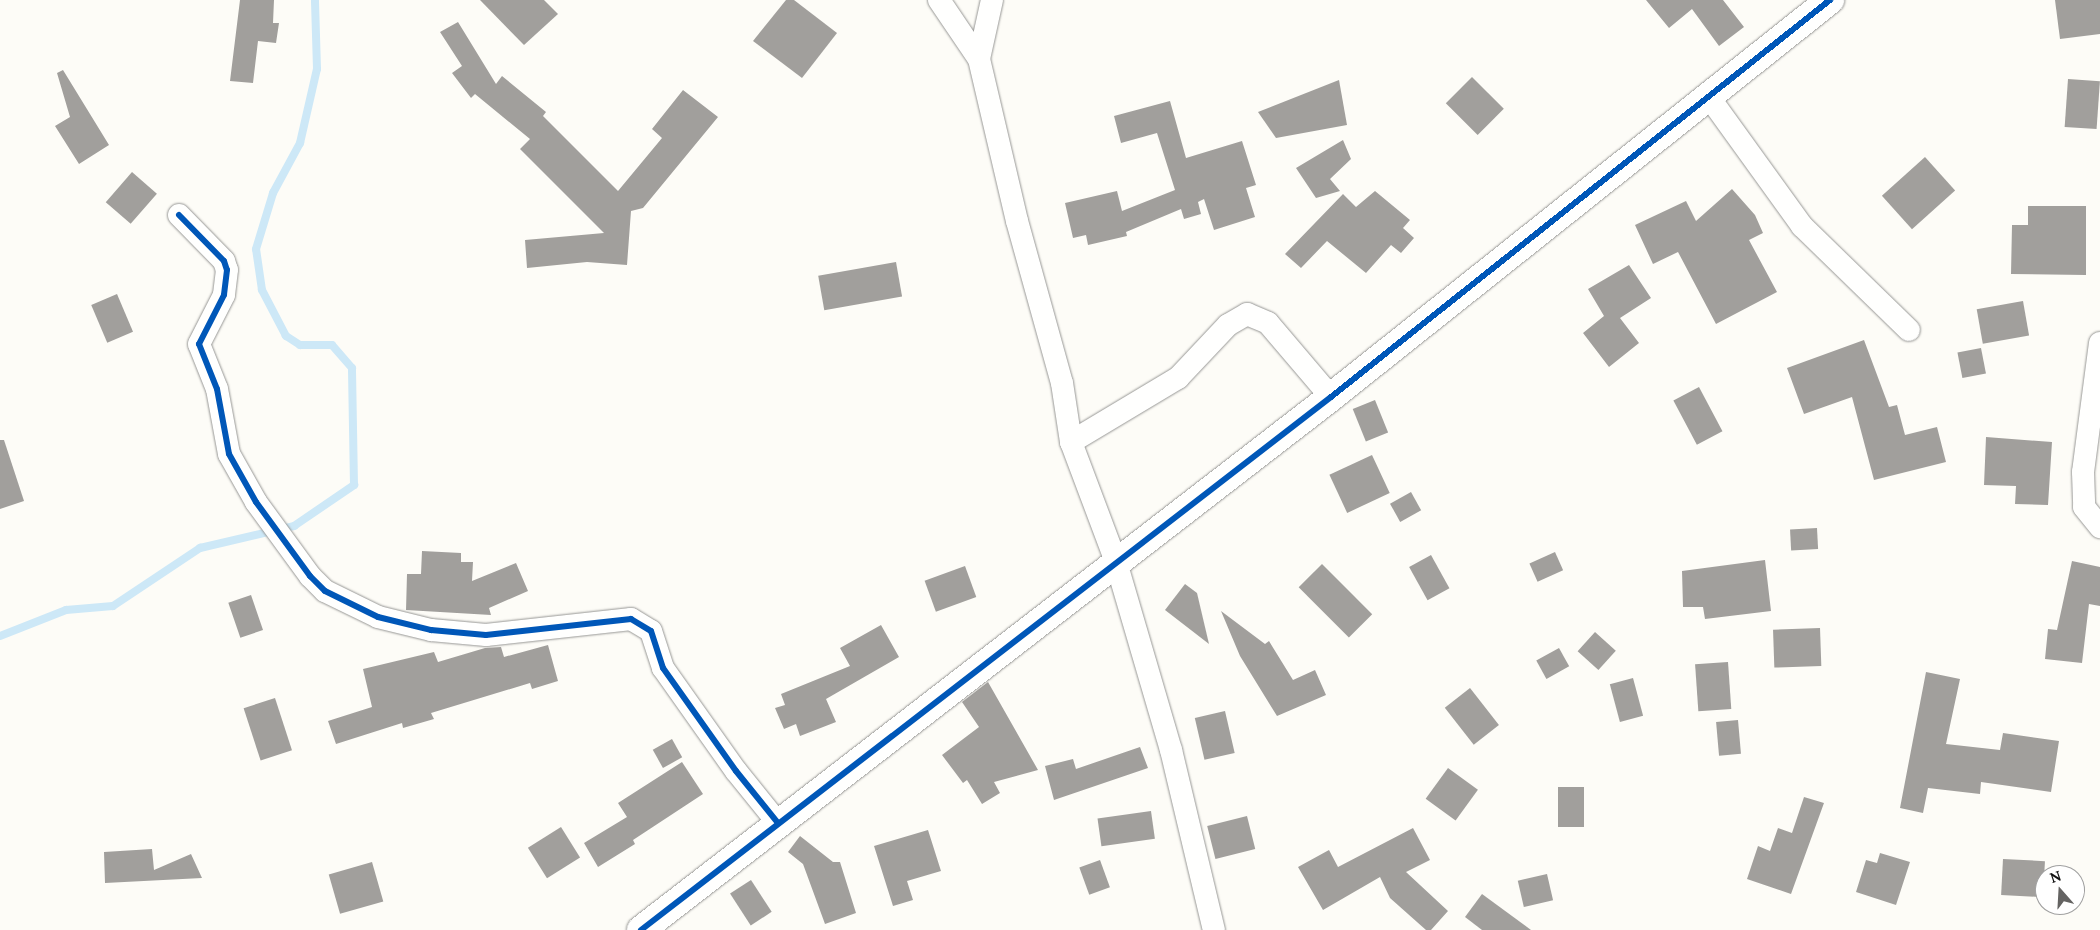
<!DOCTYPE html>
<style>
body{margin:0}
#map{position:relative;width:2100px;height:930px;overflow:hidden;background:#fdfcf7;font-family:Lora,serif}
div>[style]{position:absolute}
.stream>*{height:8px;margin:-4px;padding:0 4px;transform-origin:4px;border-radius:4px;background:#cde8f7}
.building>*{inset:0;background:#a19f9c;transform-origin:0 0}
.roads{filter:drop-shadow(0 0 1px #979795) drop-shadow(0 0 1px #979795)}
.minor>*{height:22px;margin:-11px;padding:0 11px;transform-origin:11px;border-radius:11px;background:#fffffe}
.tertiary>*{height:28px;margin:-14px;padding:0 14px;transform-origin:14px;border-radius:14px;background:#fffffe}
.cycleway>*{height:6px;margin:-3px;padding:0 3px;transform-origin:3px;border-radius:3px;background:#0057b8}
span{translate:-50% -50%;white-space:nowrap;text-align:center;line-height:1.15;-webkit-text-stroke:5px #fff;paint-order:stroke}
.north{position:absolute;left:2035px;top:865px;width:50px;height:50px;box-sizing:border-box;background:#fff;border:1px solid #a0a0a0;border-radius:50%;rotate:341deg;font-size:14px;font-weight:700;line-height:20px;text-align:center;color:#111}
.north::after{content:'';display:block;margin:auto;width:18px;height:22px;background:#646362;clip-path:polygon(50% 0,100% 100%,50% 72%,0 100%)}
</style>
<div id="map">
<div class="stream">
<div style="left:0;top:636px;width:71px;rotate:-21.5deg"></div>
<div style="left:66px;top:610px;width:47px;rotate:-4.9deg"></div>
<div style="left:113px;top:606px;width:105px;rotate:-33.7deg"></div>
<div style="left:200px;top:548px;width:97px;rotate:-13.2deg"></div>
<div style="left:294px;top:526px;width:73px;rotate:-34.3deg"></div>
<div style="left:354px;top:485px;width:117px;rotate:-91deg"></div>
<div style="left:352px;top:368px;width:30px;rotate:-131deg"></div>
<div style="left:332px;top:345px;width:32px;rotate:180deg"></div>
<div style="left:300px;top:345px;width:17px;rotate:-147deg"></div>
<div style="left:286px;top:336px;width:52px;rotate:-117.6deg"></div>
<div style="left:262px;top:290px;width:41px;rotate:-98.3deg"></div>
<div style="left:256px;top:249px;width:59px;rotate:-73.1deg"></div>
<div style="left:273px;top:193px;width:57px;rotate:-61.6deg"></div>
<div style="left:300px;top:143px;width:76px;rotate:-77.1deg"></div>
<div style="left:317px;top:69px;width:69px;rotate:-91.7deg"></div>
</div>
<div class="building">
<div style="clip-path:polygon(240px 0,274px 0,273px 23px,279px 23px,276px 43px,258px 41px,253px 83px,230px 81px)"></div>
<div style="clip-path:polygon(480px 0,544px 0,558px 14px,524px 45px)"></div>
<div style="clip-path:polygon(786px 0,794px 0,837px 33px,802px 78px,753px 41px)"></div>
<div style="clip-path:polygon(1646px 0,1723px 0,1744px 27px,1719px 46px,1692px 9px,1669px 28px)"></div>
<div style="clip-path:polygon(2055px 0,2100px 0,2100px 34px,2060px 39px)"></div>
<div style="clip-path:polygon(458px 22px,496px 84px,502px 76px,546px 112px,543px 116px,618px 191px,662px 138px,652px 129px,683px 90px,718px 117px,643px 208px,631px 211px,627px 265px,587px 262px,527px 268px,525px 240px,604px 233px,520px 149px,530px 139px,475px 94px,471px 98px,452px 73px,462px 66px,440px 32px)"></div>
<div style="clip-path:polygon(63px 70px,109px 145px,79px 164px,55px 126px,70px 117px,57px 73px)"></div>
<div style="left:1472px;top:77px;width:45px;height:37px;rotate:45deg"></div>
<div style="left:2068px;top:79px;width:32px;height:48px;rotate:4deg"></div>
<div style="clip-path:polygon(1339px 80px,1347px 125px,1276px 138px,1258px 112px)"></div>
<div style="clip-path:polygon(1170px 101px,1186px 158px,1242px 141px,1256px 185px,1246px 188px,1255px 217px,1214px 230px,1204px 199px,1198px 202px,1201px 214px,1184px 219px,1181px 209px,1126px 232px,1127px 236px,1088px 245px,1086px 235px,1073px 238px,1065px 203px,1117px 191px,1122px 211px,1175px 190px,1157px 133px,1121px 143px,1114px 116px)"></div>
<div style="clip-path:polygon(1343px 140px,1351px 159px,1330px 179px,1340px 191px,1316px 198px,1296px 168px)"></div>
<div style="left:1925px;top:157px;width:45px;height:58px;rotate:48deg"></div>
<div style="left:132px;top:172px;width:33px;height:40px;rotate:41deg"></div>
<div style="clip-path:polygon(1732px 189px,1755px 215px,1763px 233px,1749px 240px,1777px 292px,1716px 324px,1678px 252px,1653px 264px,1635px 225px,1686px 201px,1696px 221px)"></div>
<div style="clip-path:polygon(1375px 191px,1410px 220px,1403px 228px,1414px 238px,1401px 253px,1391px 245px,1366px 273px,1327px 241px,1301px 268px,1285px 254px,1343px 194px,1356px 207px)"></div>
<div style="clip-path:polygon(2028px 206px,2086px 206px,2086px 275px,2011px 274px,2012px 225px,2028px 225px)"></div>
<div style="left:896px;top:262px;width:35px;height:79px;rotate:80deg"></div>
<div style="clip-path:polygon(1629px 265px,1651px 298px,1620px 318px,1639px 343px,1609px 367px,1583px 333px,1604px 316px,1588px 289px)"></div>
<div style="left:117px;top:294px;width:41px;height:28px;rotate:67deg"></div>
<div style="left:2023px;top:301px;width:35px;height:47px;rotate:80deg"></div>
<div style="clip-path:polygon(1864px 340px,1889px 407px,1897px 405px,1905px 435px,1937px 427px,1946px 462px,1874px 480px,1852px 397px,1804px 414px,1787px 368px)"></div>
<div style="left:1981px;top:348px;width:26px;height:24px;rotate:79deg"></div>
<div style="left:1699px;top:387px;width:50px;height:29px;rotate:62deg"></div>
<div style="left:1375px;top:400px;width:35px;height:24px;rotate:68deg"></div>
<div style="clip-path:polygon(1986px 437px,2052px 442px,2048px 505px,2015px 504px,2016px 486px,1984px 485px)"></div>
<div style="clip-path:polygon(0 440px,4px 440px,24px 501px,0 509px)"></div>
<div style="left:1372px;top:455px;width:42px;height:47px;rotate:65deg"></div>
<div style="left:1411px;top:492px;width:21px;height:24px;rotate:61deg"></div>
<div style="left:1817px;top:528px;width:21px;height:27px;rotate:87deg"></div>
<div style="clip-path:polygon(422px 551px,461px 553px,461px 562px,473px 562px,472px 581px,516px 563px,528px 591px,489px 608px,491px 615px,406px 610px,407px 574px,421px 574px)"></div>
<div style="left:1555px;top:552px;width:20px;height:28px;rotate:66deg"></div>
<div style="left:1431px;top:555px;width:38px;height:25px;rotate:61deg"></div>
<div style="clip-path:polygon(1765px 560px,1771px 611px,1705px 619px,1703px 607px,1683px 607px,1682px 571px)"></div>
<div style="clip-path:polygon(2072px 561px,2100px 567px,2100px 606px,2089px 604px,2082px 663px,2045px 659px,2048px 629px,2057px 630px)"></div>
<div style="left:1322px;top:564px;width:71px;height:33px;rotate:45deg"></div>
<div style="left:965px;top:566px;width:33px;height:43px;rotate:70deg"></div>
<div style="clip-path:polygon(1185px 584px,1197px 593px,1209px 644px,1165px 610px)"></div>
<div style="left:251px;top:595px;width:37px;height:24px;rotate:71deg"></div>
<div style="clip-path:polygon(1221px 611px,1265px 644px,1269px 641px,1293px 680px,1315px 670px,1326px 695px,1277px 716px,1240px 656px)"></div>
<div style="clip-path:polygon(881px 625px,899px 657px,826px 699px,836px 722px,800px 736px,796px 724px,784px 729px,775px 708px,785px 705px,781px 694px,850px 666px,840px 648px)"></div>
<div style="left:1820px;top:628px;width:38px;height:47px;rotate:88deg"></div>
<div style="left:1595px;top:632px;width:28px;height:26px;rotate:42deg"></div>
<div style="clip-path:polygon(548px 645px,558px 681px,532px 689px,530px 683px,431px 713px,434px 719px,403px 728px,402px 723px,336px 744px,328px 721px,372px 707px,363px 669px,434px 652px,438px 662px,485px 648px,501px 647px,504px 657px)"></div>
<div style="left:1559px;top:648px;width:21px;height:26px;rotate:61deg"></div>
<div style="left:1728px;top:662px;width:47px;height:33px;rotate:86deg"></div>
<div style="clip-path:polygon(1926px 672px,1960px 679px,1946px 744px,2000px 750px,2003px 733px,2059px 741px,2051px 792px,1981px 782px,1980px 794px,1928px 788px,1923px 813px,1900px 808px)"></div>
<div style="left:1633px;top:678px;width:39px;height:24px;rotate:75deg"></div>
<div style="clip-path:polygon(988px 682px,1038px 770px,994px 782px,1000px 793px,982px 804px,967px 780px,963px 783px,942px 755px,979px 727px,962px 702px)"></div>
<div style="left:1470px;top:688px;width:47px;height:32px;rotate:52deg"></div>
<div style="left:275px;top:698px;width:55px;height:33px;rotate:72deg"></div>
<div style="left:1225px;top:711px;width:43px;height:31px;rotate:77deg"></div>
<div style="left:1738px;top:720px;width:34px;height:22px;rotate:85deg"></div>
<div style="left:672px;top:739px;width:21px;height:22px;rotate:61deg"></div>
<div style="clip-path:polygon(1140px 747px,1148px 768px,1054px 800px,1045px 766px,1073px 759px,1076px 769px)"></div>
<div style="clip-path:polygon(682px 762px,703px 794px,633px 840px,635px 844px,598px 867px,584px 843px,627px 817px,618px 803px)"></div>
<div style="left:1448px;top:768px;width:37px;height:38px;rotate:36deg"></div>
<div style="left:1558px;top:787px;width:26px;height:40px"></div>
<div style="clip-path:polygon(1804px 797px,1824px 803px,1791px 894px,1747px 879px,1758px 846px,1770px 851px,1778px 828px,1792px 833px)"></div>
<div style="left:1151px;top:811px;width:28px;height:54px;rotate:82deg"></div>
<div style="left:1247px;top:816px;width:34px;height:41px;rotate:76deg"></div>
<div style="left:561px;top:827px;width:36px;height:39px;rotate:58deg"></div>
<div style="clip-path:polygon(1413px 828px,1430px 860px,1406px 872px,1448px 911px,1431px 930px,1426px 930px,1390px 898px,1380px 877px,1323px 910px,1298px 867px,1329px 850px,1338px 867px)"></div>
<div style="clip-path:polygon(928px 830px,941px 871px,907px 881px,913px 900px,893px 906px,874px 846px)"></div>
<div style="clip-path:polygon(800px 836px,833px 862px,840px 862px,856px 913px,825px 924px,803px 864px,788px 852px)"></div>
<div style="clip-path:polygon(152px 849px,154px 870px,191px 854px,202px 878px,105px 883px,104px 852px)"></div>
<div style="clip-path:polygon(1880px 853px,1910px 862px,1896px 905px,1856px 892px,1866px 860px,1877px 863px)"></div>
<div style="left:2003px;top:859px;width:42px;height:36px;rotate:3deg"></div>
<div style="left:1100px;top:860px;width:29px;height:22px;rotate:70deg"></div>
<div style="left:372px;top:862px;width:41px;height:45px;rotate:74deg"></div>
<div style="left:1547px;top:874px;width:27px;height:30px;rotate:77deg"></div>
<div style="left:751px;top:880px;width:38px;height:25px;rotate:57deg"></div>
<div style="clip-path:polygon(1482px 894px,1531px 930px,1482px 930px,1465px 917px)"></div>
</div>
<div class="roads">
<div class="minor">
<div style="left:939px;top:0;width:71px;rotate:55.9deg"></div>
<div style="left:979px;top:59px;width:166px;rotate:76.8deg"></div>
<div style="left:1017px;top:221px;width:168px;rotate:74.5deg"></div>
<div style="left:1062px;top:383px;width:60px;rotate:81.3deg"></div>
<div style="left:1071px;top:442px;width:128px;rotate:69.4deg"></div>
<div style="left:1116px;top:562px;width:196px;rotate:73.7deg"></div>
<div style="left:1171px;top:750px;width:185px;rotate:76.6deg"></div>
<div style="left:979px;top:59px;width:60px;rotate:-77.6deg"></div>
<div style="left:1709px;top:97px;width:159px;rotate:54.2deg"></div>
<div style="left:1802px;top:226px;width:149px;rotate:44.2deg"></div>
<div style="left:179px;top:215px;width:64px;rotate:45.6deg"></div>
<div style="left:224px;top:261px;width:9px;rotate:72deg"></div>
<div style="left:227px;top:270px;width:25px;rotate:97deg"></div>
<div style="left:224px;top:295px;width:55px;rotate:117deg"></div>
<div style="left:199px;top:344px;width:48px;rotate:68.2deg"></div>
<div style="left:217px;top:389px;width:66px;rotate:79.5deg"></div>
<div style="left:229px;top:454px;width:55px;rotate:60.6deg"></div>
<div style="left:256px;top:502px;width:92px;rotate:53.9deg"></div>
<div style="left:310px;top:576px;width:21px;rotate:45deg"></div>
<div style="left:325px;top:591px;width:59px;rotate:26.1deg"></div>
<div style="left:378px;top:617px;width:55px;rotate:13.8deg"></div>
<div style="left:431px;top:630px;width:55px;rotate:5.2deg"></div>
<div style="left:486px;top:635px;width:146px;rotate:-6.3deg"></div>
<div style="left:631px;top:619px;width:23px;rotate:31deg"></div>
<div style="left:651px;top:631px;width:39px;rotate:72deg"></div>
<div style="left:663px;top:668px;width:126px;rotate:54.7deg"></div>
<div style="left:736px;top:771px;width:67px;rotate:51.1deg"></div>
<div style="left:2100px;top:343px;width:130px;rotate:97.5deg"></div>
<div style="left:2083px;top:472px;width:35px;rotate:88deg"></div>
<div style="left:2084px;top:507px;width:26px;rotate:51deg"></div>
<div style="left:1071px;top:442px;width:125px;rotate:-30.9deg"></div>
<div style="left:1178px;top:378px;width:73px;rotate:-46.7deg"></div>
<div style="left:1228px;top:325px;width:22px;rotate:-30deg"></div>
<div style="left:1247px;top:314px;width:23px;rotate:23deg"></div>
<div style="left:1268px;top:323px;width:97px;rotate:49.6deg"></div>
</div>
<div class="tertiary">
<div style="left:641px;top:930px;width:872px;rotate:-37.68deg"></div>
<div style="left:1331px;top:397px;width:638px;rotate:-38.51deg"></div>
</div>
</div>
<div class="cycleway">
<div style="left:179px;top:215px;width:64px;rotate:45.6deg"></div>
<div style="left:224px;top:261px;width:9px;rotate:72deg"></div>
<div style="left:227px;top:270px;width:25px;rotate:97deg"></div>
<div style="left:224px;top:295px;width:55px;rotate:117deg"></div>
<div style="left:199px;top:344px;width:48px;rotate:68.2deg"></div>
<div style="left:217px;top:389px;width:66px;rotate:79.5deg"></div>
<div style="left:229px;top:454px;width:55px;rotate:60.6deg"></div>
<div style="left:256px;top:502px;width:92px;rotate:53.9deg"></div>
<div style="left:310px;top:576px;width:21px;rotate:45deg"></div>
<div style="left:325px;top:591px;width:59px;rotate:26.1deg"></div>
<div style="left:378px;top:617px;width:55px;rotate:13.8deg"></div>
<div style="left:431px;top:630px;width:55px;rotate:5.2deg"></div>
<div style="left:486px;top:635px;width:146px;rotate:-6.3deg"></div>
<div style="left:631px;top:619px;width:23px;rotate:31deg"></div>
<div style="left:651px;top:631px;width:39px;rotate:72deg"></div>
<div style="left:663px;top:668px;width:126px;rotate:54.7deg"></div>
<div style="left:736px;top:771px;width:67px;rotate:51.1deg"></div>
<div style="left:641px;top:930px;width:872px;rotate:-37.68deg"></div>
<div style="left:1331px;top:397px;width:638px;rotate:-38.51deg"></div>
</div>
<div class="north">N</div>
</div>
